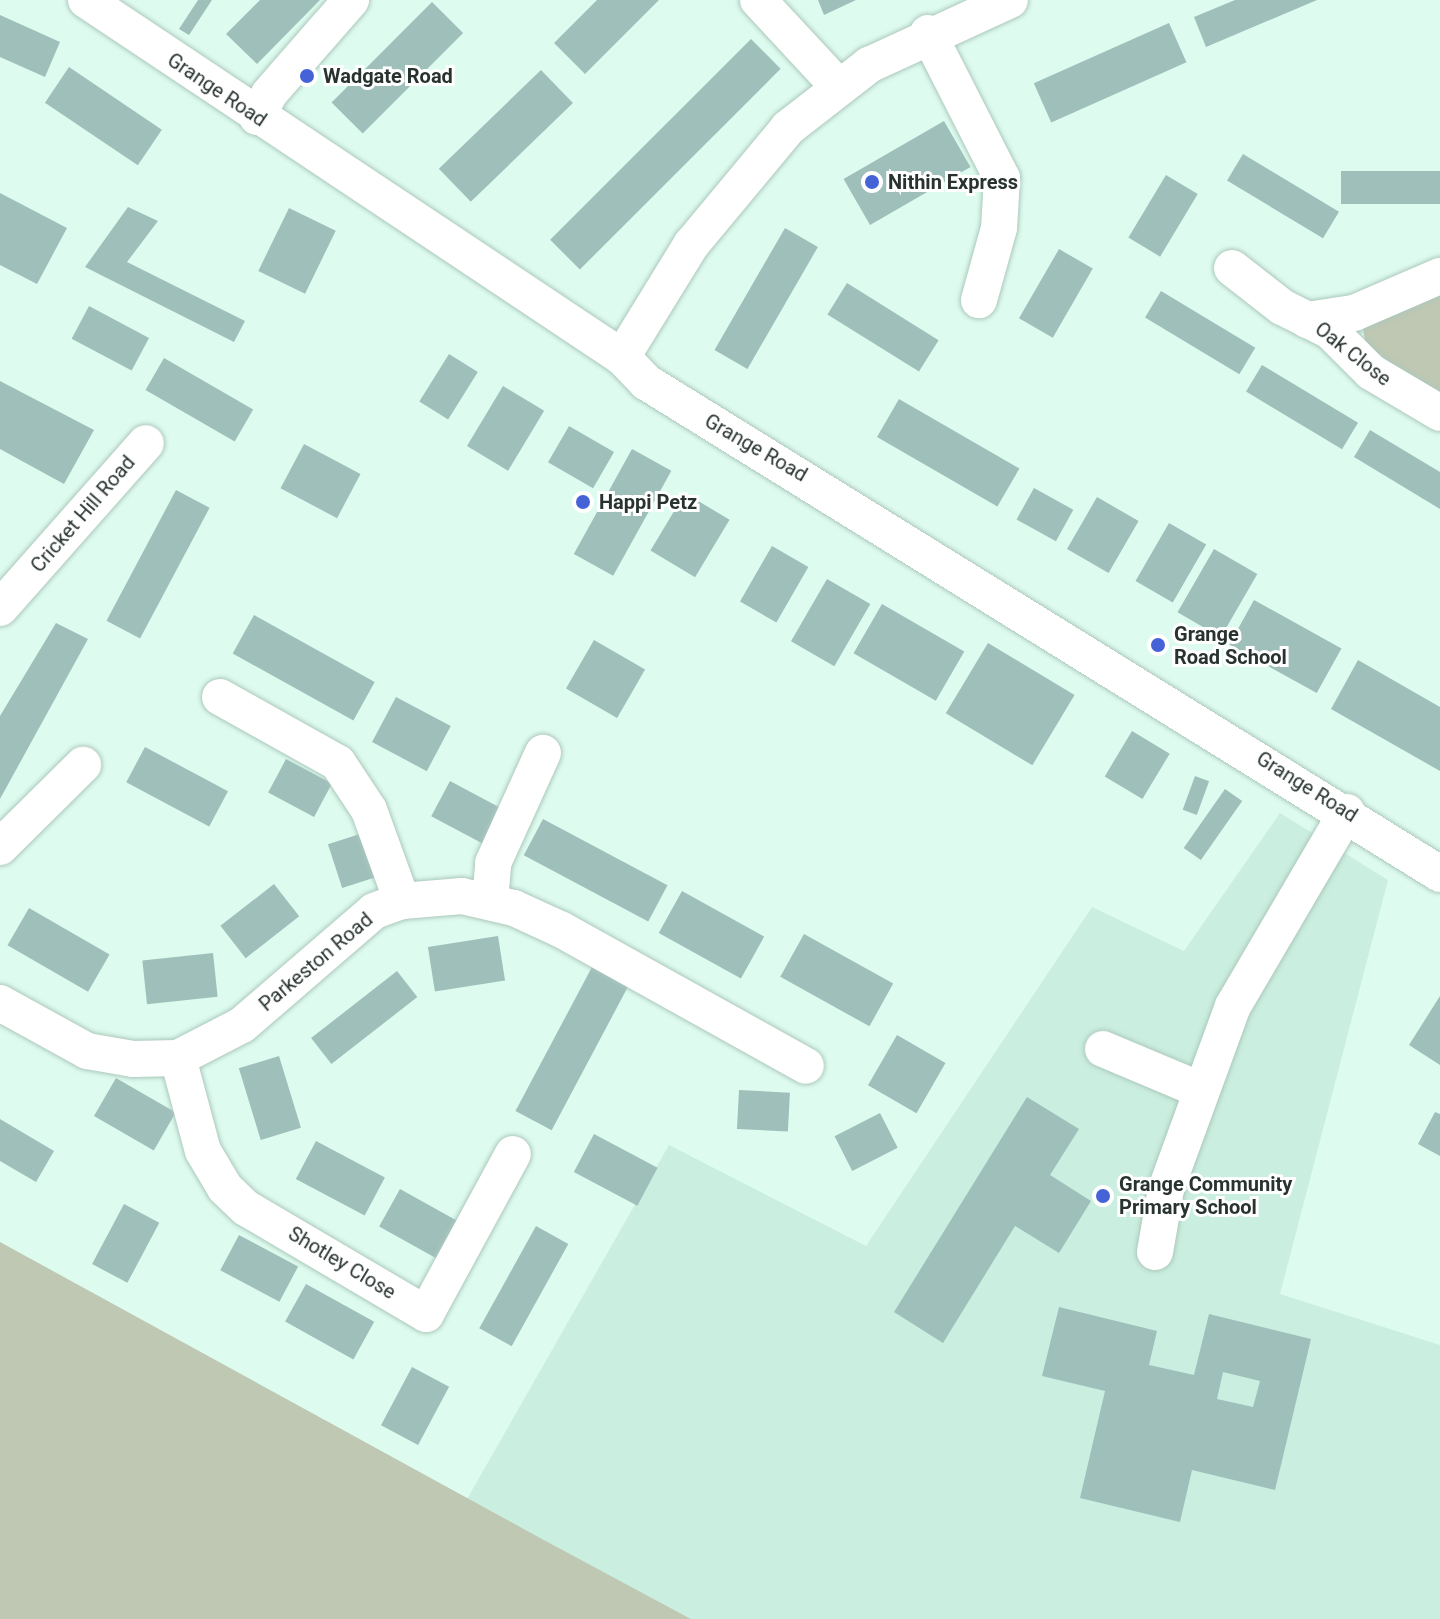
<!DOCTYPE html>
<style>
body{margin:0}
#map{position:relative;width:1440px;height:1619px;overflow:hidden;background:#defbef;font-family:Roboto,sans-serif}
div>[style]{position:absolute}
.built>*{inset:0;background:#caeedf}
.green>*{inset:0;background:#bec8b3}
.building>*{inset:0;background:#9fbfbb;transform-origin:0 0}
.roads{filter:drop-shadow(0 0 2px #acc8bc) drop-shadow(0 0 2px #acc8bc)}
.minor>*{height:36px;margin:-18px;padding:0 18px;transform-origin:18px;border-radius:18px;background:#fff}
.dots>*{width:22px;height:22px;translate:-50% -50%;box-sizing:border-box;border:4px solid #fff;border-radius:50%}
span{translate:-50% -50%;white-space:nowrap;text-align:center;line-height:1.15;-webkit-text-stroke:6px #fff;paint-order:stroke}
.poi-label{font-size:20px;color:#28332f;font-weight:700}
.left{translate:0 -50%;text-align:left}
.street-label{font-size:20px;color:#28332f}
</style>
<div id="map">
<div class="built">
<div style="clip-path:polygon(1280px 813px,1388px 880px,1280px 1294px,1440px 1345px,1440px 1619px,691px 1619px,467px 1499px,669px 1145px,866px 1246px,1092px 907px,1184px 951px)"></div>
</div>
<div class="green">
<div style="clip-path:polygon(1440px 285px,1440px 401px,1367px 351px,1363px 329px)"></div>
<div style="clip-path:polygon(0 1242px,542px 1539px,691px 1619px,0 1619px)"></div>
</div>
<div class="building">
<div style="clip-path:polygon(198px 0,212px 0,189px 35px,179px 29px)"></div>
<div style="clip-path:polygon(260px 0,320px 0,257px 64px,226px 34px)"></div>
<div style="clip-path:polygon(597px 0,659px 0,585px 74px,554px 43px)"></div>
<div style="clip-path:polygon(818px 0,856px 0,824px 15px)"></div>
<div style="clip-path:polygon(1235px 0,1317px 0,1206px 47px,1194px 17px)"></div>
<div style="left:432px;top:2px;width:44px;height:142px;rotate:45deg"></div>
<div style="clip-path:polygon(0 15px,60px 42px,45px 77px,0 57px)"></div>
<div style="left:1169px;top:23px;width:43px;height:148px;rotate:66deg"></div>
<div style="left:751px;top:39px;width:42px;height:284px;rotate:45deg"></div>
<div style="left:69px;top:67px;width:112px;height:43px;rotate:34deg"></div>
<div style="left:541px;top:70px;width:46px;height:142px;rotate:46deg"></div>
<div style="left:944px;top:121px;width:53px;height:116px;rotate:60deg"></div>
<div style="left:1243px;top:154px;width:112px;height:31px;rotate:31deg"></div>
<div style="left:1440px;top:171px;width:33px;height:99px;rotate:90deg"></div>
<div style="left:1166px;top:175px;width:37px;height:73px;rotate:31deg"></div>
<div style="clip-path:polygon(0 193px,67px 228px,37px 284px,0 265px)"></div>
<div style="clip-path:polygon(128px 207px,158px 221px,127px 262px,245px 321px,234px 342px,85px 267px)"></div>
<div style="left:289px;top:208px;width:52px;height:70px;rotate:26deg"></div>
<div style="left:785px;top:228px;width:38px;height:141px;rotate:30deg"></div>
<div style="left:1059px;top:249px;width:39px;height:80px;rotate:30deg"></div>
<div style="left:847px;top:283px;width:108px;height:37px;rotate:32deg"></div>
<div style="left:1161px;top:291px;width:110px;height:31px;rotate:31deg"></div>
<div style="left:89px;top:306px;width:68px;height:37px;rotate:28deg"></div>
<div style="left:449px;top:354px;width:34px;height:56px;rotate:32deg"></div>
<div style="left:164px;top:358px;width:103px;height:37px;rotate:30deg"></div>
<div style="left:1262px;top:365px;width:112px;height:31px;rotate:31deg"></div>
<div style="clip-path:polygon(0 381px,94px 430px,64px 484px,0 449px)"></div>
<div style="left:503px;top:386px;width:48px;height:70px;rotate:31deg"></div>
<div style="left:899px;top:399px;width:139px;height:44px;rotate:30deg"></div>
<div style="left:569px;top:426px;width:52px;height:42px;rotate:30deg"></div>
<div style="clip-path:polygon(1370px 430px,1440px 472px,1440px 509px,1354px 457px)"></div>
<div style="left:304px;top:444px;width:64px;height:50px;rotate:28deg"></div>
<div style="left:632px;top:449px;width:45px;height:120px;rotate:29deg"></div>
<div style="left:1034px;top:488px;width:45px;height:36px;rotate:29deg"></div>
<div style="left:176px;top:490px;width:38px;height:148px;rotate:28deg"></div>
<div style="left:685px;top:493px;width:52px;height:67px;rotate:31deg"></div>
<div style="left:1097px;top:497px;width:48px;height:60px;rotate:30deg"></div>
<div style="left:1169px;top:523px;width:43px;height:67px;rotate:30deg"></div>
<div style="left:772px;top:546px;width:42px;height:64px;rotate:30deg"></div>
<div style="left:1214px;top:549px;width:50px;height:73px;rotate:30deg"></div>
<div style="left:827px;top:579px;width:50px;height:72px;rotate:30deg"></div>
<div style="left:1254px;top:600px;width:100px;height:51px;rotate:29deg"></div>
<div style="left:882px;top:604px;width:95px;height:57px;rotate:30deg"></div>
<div style="left:254px;top:615px;width:138px;height:44px;rotate:29deg"></div>
<div style="clip-path:polygon(56px 623px,88px 639px,0 799px,0 716px)"></div>
<div style="left:594px;top:640px;width:59px;height:56px;rotate:30deg"></div>
<div style="left:988px;top:643px;width:101px;height:82px;rotate:31deg"></div>
<div style="clip-path:polygon(1358px 660px,1440px 707px,1440px 771px,1331px 709px)"></div>
<div style="left:396px;top:697px;width:62px;height:51px;rotate:28deg"></div>
<div style="left:1132px;top:731px;width:44px;height:53px;rotate:31deg"></div>
<div style="left:145px;top:747px;width:94px;height:40px;rotate:28deg"></div>
<div style="left:286px;top:759px;width:52px;height:38px;rotate:28deg"></div>
<div style="left:1195px;top:776px;width:15px;height:36px;rotate:20deg"></div>
<div style="left:450px;top:781px;width:72px;height:40px;rotate:28deg"></div>
<div style="left:1225px;top:789px;width:21px;height:72px;rotate:35deg"></div>
<div style="left:543px;top:819px;width:141px;height:41px;rotate:28deg"></div>
<div style="left:366px;top:832px;width:46px;height:40px;rotate:72deg"></div>
<div style="left:274px;top:884px;width:41px;height:68px;rotate:52deg"></div>
<div style="left:682px;top:891px;width:94px;height:48px;rotate:29deg"></div>
<div style="left:29px;top:908px;width:93px;height:43px;rotate:30deg"></div>
<div style="left:804px;top:934px;width:102px;height:49px;rotate:29deg"></div>
<div style="left:498px;top:936px;width:45px;height:71px;rotate:81deg"></div>
<div style="left:213px;top:953px;width:44px;height:71px;rotate:84deg"></div>
<div style="left:592px;top:967px;width:41px;height:163px;rotate:28deg"></div>
<div style="left:397px;top:971px;width:33px;height:109px;rotate:52deg"></div>
<div style="clip-path:polygon(1440px 996px,1440px 1065px,1409px 1045px)"></div>
<div style="left:897px;top:1035px;width:56px;height:58px;rotate:30deg"></div>
<div style="left:279px;top:1056px;width:75px;height:42px;rotate:73deg"></div>
<div style="left:116px;top:1078px;width:69px;height:44px;rotate:30deg"></div>
<div style="left:739px;top:1090px;width:51px;height:39px;rotate:3deg"></div>
<div style="clip-path:polygon(1027px 1097px,1079px 1129px,1050px 1175px,1091px 1201px,1059px 1253px,1015px 1226px,943px 1343px,894px 1312px)"></div>
<div style="clip-path:polygon(1435px 1112px,1440px 1114px,1440px 1156px,1418px 1144px)"></div>
<div style="left:880px;top:1113px;width:39px;height:51px;rotate:63deg"></div>
<div style="clip-path:polygon(0 1119px,54px 1151px,36px 1182px,0 1161px)"></div>
<div style="left:594px;top:1134px;width:72px;height:43px;rotate:28deg"></div>
<div style="left:316px;top:1141px;width:78px;height:43px;rotate:28deg"></div>
<div style="left:400px;top:1189px;width:74px;height:43px;rotate:29deg"></div>
<div style="left:124px;top:1204px;width:40px;height:68px;rotate:28deg"></div>
<div style="left:536px;top:1226px;width:37px;height:117px;rotate:29deg"></div>
<div style="left:239px;top:1235px;width:67px;height:40px;rotate:28deg"></div>
<div style="left:306px;top:1284px;width:78px;height:43px;rotate:29deg"></div>
<div style="clip-path:polygon(evenodd,1059px 1307px,1157px 1331px,1149px 1365px,1194px 1375px,1209px 1314px,1311px 1339px,1275px 1490px,1192px 1470px,1180px 1522px,1080px 1498px,1105px 1391px,1042px 1376px,1059px 1307px,1223px 1372px,1260px 1381px,1253px 1407px,1217px 1399px,1223px 1372px)"></div>
<div style="left:412px;top:1367px;width:42px;height:66px;rotate:28deg"></div>
</div>
<div class="roads">
<div class="minor">
<div style="left:86px;top:0;width:644px;rotate:33.67deg"></div>
<div style="left:622px;top:357px;width:35px;rotate:46deg"></div>
<div style="left:646px;top:382px;width:934px;rotate:31.78deg"></div>
<div style="left:758px;top:0;width:116px;rotate:47.1deg"></div>
<div style="left:928px;top:33px;width:163px;rotate:63deg"></div>
<div style="left:1002px;top:178px;width:50px;rotate:93.4deg"></div>
<div style="left:999px;top:228px;width:75px;rotate:105.5deg"></div>
<div style="left:257px;top:117px;width:26px;rotate:-62deg"></div>
<div style="left:269px;top:94px;width:125px;rotate:-48.9deg"></div>
<div style="left:1232px;top:268px;width:63px;rotate:38deg"></div>
<div style="left:1282px;top:307px;width:54px;rotate:26.6deg"></div>
<div style="left:1330px;top:331px;width:58px;rotate:45deg"></div>
<div style="left:1371px;top:372px;width:80px;rotate:30.7deg"></div>
<div style="left:1307px;top:320px;width:48px;rotate:-8.5deg"></div>
<div style="left:1354px;top:313px;width:94px;rotate:-23.3deg"></div>
<div style="left:622px;top:357px;width:132px;rotate:-58.4deg"></div>
<div style="left:691px;top:245px;width:152px;rotate:-50.3deg"></div>
<div style="left:788px;top:128px;width:103px;rotate:-37.9deg"></div>
<div style="left:869px;top:65px;width:155px;rotate:-24.7deg"></div>
<div style="left:0;top:608px;width:220px;rotate:-48.5deg"></div>
<div style="left:220px;top:697px;width:135px;rotate:29.2deg"></div>
<div style="left:338px;top:763px;width:56px;rotate:56.6deg"></div>
<div style="left:369px;top:810px;width:97px;rotate:70.1deg"></div>
<div style="left:0;top:847px;width:117px;rotate:-44.7deg"></div>
<div style="left:490px;top:901px;width:38px;rotate:-85deg"></div>
<div style="left:493px;top:863px;width:121px;rotate:-65.6deg"></div>
<div style="left:0;top:1003px;width:99px;rotate:28.9deg"></div>
<div style="left:87px;top:1051px;width:47px;rotate:9.9deg"></div>
<div style="left:133px;top:1059px;width:45px;rotate:-1.3deg"></div>
<div style="left:178px;top:1058px;width:72px;rotate:-27.3deg"></div>
<div style="left:242px;top:1025px;width:174px;rotate:-40.8deg"></div>
<div style="left:374px;top:911px;width:30px;rotate:-20deg"></div>
<div style="left:402px;top:901px;width:60px;rotate:-4.8deg"></div>
<div style="left:462px;top:896px;width:53px;rotate:13deg"></div>
<div style="left:514px;top:908px;width:53px;rotate:24.6deg"></div>
<div style="left:562px;top:930px;width:279px;rotate:29.1deg"></div>
<div style="left:1103px;top:1049px;width:103px;rotate:22.8deg"></div>
<div style="left:178px;top:1058px;width:96px;rotate:75deg"></div>
<div style="left:203px;top:1151px;width:43px;rotate:59.3deg"></div>
<div style="left:225px;top:1188px;width:29px;rotate:44deg"></div>
<div style="left:246px;top:1208px;width:209px;rotate:30.5deg"></div>
<div style="left:426px;top:1314px;width:182px;rotate:-61.5deg"></div>
<div style="left:1155px;top:1252px;width:64px;rotate:-80.1deg"></div>
<div style="left:1166px;top:1189px;width:195px;rotate:-69.9deg"></div>
<div style="left:1233px;top:1006px;width:225px;rotate:-59.6deg"></div>
</div>
</div>
<div class="dots">
<div style="left:307px;top:76px;background:#4563d6"></div>
<div style="left:872px;top:182px;background:#4563d6"></div>
<div style="left:583px;top:502px;background:#4563d6"></div>
<div style="left:1158px;top:645px;background:#4563d6"></div>
<div style="left:1103px;top:1196px;background:#4563d6"></div>
</div>
<div class="poi-label">
<span class="left" style="left:323px;top:76px">Wadgate Road</span>
<span class="left" style="left:888px;top:182px">Nithin Express</span>
<span class="left" style="left:599px;top:502px">Happi Petz</span>
<span class="left" style="left:1174px;top:646px">Grange<br>Road School</span>
<span class="left" style="left:1119px;top:1196px">Grange Community<br>Primary School</span>
</div>
<div class="street-label">
<span style="left:217px;top:90px;rotate:34deg">Grange Road</span>
<span style="left:1353px;top:354px;rotate:38deg">Oak Close</span>
<span style="left:756px;top:448px;rotate:30deg">Grange Road</span>
<span style="left:83px;top:514px;rotate:-49deg">Cricket Hill Road</span>
<span style="left:1307px;top:787px;rotate:32deg">Grange Road</span>
<span style="left:316px;top:962px;rotate:-40deg">Parkeston Road</span>
<span style="left:342px;top:1263px;rotate:31deg">Shotley Close</span>
</div>
</div>
